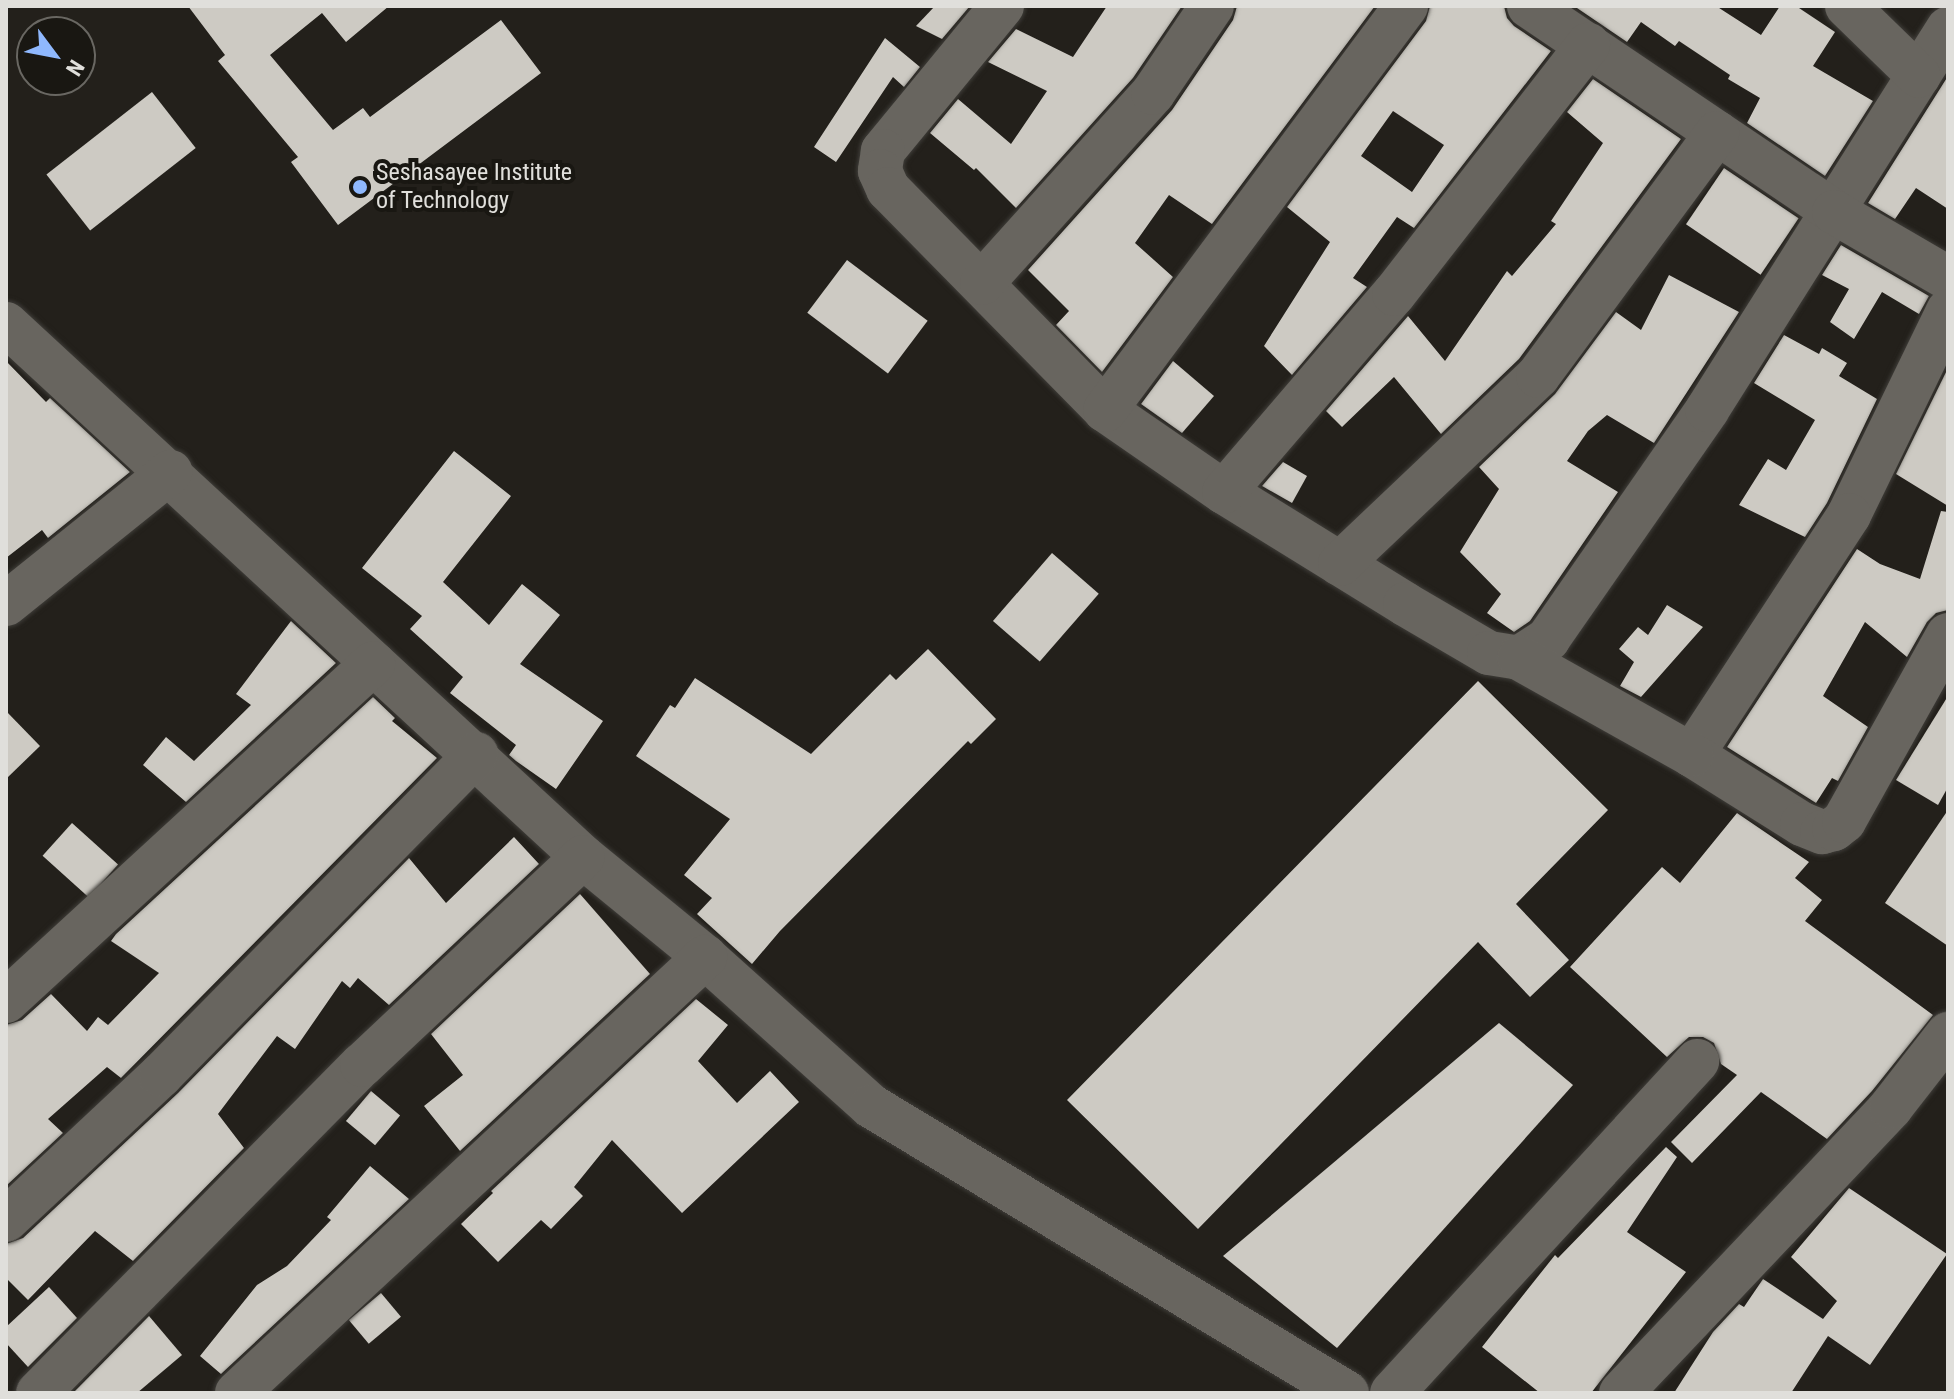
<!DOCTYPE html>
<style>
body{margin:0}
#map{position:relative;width:1954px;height:1399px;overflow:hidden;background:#23201b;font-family:"Roboto Condensed",sans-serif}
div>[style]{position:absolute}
.building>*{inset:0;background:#cdcac3;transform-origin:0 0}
.roads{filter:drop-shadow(0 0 2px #3f3d39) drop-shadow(0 0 2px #3f3d39)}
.minor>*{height:44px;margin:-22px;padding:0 22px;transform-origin:22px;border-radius:22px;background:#68655f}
.dots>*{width:22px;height:22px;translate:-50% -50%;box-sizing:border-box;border:4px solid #191712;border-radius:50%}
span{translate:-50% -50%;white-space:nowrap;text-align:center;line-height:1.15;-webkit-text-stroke:8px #191712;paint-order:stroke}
.poi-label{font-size:24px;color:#e0dfdb}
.left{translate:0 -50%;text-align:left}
.frame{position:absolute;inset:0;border:8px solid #e0dfdb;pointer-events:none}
.north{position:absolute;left:16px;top:16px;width:80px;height:80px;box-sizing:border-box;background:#191712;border:2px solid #696762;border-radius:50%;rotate:122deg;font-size:22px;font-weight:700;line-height:32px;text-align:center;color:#e0dfdb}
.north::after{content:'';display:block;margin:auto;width:28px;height:36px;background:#8fb8fd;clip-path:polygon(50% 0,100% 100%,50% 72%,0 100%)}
</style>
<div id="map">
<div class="building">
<div style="clip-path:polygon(188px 6px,389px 6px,346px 42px,322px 13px,270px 55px,333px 130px,363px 108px,370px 117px,501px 20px,541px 73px,338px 225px,291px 162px,298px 157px,218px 61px,225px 55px)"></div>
<div style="clip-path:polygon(935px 6px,970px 6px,942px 39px,916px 26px)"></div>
<div style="clip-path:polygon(1107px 6px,1182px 6px,1133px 78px,1016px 208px,976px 168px,974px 170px,930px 133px,958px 99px,1011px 144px,1047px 91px,988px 62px,1016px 29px,1073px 57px)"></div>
<div style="clip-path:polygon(1237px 6px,1375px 6px,1212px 224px,1169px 195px,1135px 243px,1173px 277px,1102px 372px,1056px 325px,1069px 311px,1028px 270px,1172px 110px,1233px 20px)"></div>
<div style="clip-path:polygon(evenodd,1430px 6px,1504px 6px,1507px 18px,1514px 26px,1551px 51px,1414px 228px,1397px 217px,1353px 278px,1367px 287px,1292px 375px,1264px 346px,1330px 242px,1287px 207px,1426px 21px,1430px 6px,1393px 111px,1444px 145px,1412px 192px,1361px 156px,1393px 111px)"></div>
<div style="clip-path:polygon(1574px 6px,1716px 6px,1761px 35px,1780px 6px,1796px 6px,1835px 32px,1813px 66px,1873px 101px,1825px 176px,1747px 123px,1760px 98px,1728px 79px,1730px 75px,1679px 41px,1675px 46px,1641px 22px,1627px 42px)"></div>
<div style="clip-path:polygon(885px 38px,920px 67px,904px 87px,893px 77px,836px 162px,814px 147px)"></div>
<div style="clip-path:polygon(1948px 76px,1948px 209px,1916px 188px,1895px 219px,1868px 203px)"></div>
<div style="clip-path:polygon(1593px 79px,1681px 139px,1519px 359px,1441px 434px,1394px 377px,1342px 427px,1326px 411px,1408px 316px,1445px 361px,1507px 271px,1512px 276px,1556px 224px,1551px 221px,1603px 143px,1567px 112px)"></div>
<div style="left:152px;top:92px;width:71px;height:134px;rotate:52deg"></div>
<div style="left:1724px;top:168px;width:90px;height:68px;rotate:34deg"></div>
<div style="clip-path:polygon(1841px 245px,1929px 296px,1919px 314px,1882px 292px,1854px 339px,1830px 322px,1849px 289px,1822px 275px)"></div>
<div style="left:847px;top:260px;width:101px;height:66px;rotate:37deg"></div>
<div style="clip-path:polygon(1669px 275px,1739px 312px,1654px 443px,1607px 415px,1588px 431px,1567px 461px,1618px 492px,1530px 621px,1514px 632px,1487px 613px,1501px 594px,1460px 552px,1499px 489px,1479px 467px,1555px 394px,1616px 312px,1641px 330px)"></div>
<div style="clip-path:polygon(1784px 335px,1819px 354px,1822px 348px,1847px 363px,1839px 376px,1877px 399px,1827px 503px,1805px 537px,1739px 505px,1768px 459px,1786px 470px,1815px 420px,1754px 383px)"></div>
<div style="clip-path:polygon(6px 361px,46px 402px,50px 398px,130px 472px,48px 538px,42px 530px,6px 558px)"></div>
<div style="clip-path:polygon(1173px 361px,1214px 396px,1182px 433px,1141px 404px)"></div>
<div style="clip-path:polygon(1948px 368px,1948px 506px,1896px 474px)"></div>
<div style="clip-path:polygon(454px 451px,511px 496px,443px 582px,489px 625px,522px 584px,560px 615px,520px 664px,603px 721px,556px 789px,516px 761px,509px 755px,516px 745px,450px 693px,463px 677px,410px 629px,422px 616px,362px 568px)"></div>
<div style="clip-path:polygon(1283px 462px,1307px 476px,1292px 503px,1262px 486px)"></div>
<div style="clip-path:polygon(1941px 511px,1948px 512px,1948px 610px,1936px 613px,1927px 622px,1907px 657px,1865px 622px,1823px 696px,1868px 727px,1838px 781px,1832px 778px,1816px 803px,1727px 747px,1857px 549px,1880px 564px,1920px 579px)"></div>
<div style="left:1052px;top:553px;width:62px;height:90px;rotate:41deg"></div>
<div style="clip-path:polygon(1667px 605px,1703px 627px,1641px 697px,1620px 686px,1634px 662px,1619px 649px,1638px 627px,1648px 635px)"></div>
<div style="clip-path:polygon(291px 621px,336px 663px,186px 802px,143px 765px,166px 737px,194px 761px,251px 705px,236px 694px)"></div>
<div style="clip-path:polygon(928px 649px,996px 719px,971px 744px,968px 741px,780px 931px,752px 964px,697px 914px,712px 898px,684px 875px,730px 819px,636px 756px,670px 705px,675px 708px,695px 678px,811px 754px,890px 674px,896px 680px)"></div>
<div style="clip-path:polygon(1478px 681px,1608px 810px,1516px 904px,1569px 960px,1530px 997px,1478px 942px,1198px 1229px,1067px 1100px)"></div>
<div style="clip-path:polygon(1948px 696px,1948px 787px,1938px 805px,1896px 780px)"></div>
<div style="clip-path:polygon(373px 697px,395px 718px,392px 721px,437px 758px,121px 1078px,107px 1067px,48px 1119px,63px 1133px,6px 1186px,6px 1025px,22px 1020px,51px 994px,87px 1031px,98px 1017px,108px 1025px,159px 973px,111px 941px,116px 934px)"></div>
<div style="clip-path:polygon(6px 711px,40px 746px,6px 779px)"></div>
<div style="clip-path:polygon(1948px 810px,1948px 946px,1885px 903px)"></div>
<div style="clip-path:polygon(1737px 813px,1809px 862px,1795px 878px,1822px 900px,1805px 921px,1933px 1015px,1872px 1091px,1827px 1139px,1761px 1092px,1692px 1163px,1671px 1142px,1737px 1075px,1721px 1064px,1714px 1043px,1703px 1037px,1689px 1037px,1667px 1057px,1570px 967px,1662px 867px,1680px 883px)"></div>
<div style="left:72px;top:823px;width:62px;height:44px;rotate:42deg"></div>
<div style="clip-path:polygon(514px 837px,539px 864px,389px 1005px,358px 978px,350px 988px,342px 981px,295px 1049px,277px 1036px,218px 1114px,244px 1148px,133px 1261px,95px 1231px,28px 1300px,6px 1278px,6px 1244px,23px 1238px,178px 1093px,409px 858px,446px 903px)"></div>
<div style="clip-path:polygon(580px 894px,650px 974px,460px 1151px,424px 1106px,463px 1075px,431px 1034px)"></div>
<div style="clip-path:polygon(696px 999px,728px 1025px,698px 1061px,737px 1103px,770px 1071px,799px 1102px,682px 1213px,612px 1140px,574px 1187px,583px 1196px,551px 1229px,541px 1220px,498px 1262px,461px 1224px,493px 1193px,491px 1191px)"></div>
<div style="clip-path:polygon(1499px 1023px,1573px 1085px,1337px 1348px,1223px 1256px)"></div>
<div style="left:371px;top:1091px;width:38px;height:39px;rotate:40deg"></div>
<div style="clip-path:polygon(1666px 1147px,1677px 1157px,1627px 1232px,1686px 1272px,1591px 1393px,1540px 1393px,1482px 1347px,1555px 1255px,1558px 1258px)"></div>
<div style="clip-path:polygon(370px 1166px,409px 1199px,221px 1374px,200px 1356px,257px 1285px,287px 1266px,331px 1220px,327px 1217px)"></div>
<div style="clip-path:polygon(1849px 1188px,1947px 1254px,1870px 1365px,1828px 1336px,1791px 1393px,1674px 1393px,1713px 1332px,1739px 1304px,1744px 1307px,1763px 1279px,1823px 1319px,1837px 1301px,1791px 1257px)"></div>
<div style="clip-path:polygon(49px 1287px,77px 1318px,28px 1367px,6px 1343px,6px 1327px)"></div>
<div style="left:381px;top:1293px;width:31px;height:42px;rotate:50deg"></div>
<div style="clip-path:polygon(149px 1316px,182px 1355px,137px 1393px,73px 1393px)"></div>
</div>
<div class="roads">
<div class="minor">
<div style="left:1002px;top:6px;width:188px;rotate:129.4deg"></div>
<div style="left:883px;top:151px;width:20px;rotate:99deg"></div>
<div style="left:880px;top:171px;width:20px;rotate:66deg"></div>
<div style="left:888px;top:189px;width:310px;rotate:45.5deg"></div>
<div style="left:1105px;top:410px;width:145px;rotate:34.6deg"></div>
<div style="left:1224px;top:492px;width:213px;rotate:31.7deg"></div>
<div style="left:1405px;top:604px;width:97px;rotate:30.3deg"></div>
<div style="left:1489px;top:653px;width:30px;rotate:9deg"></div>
<div style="left:1519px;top:658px;width:35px;rotate:-33deg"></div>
<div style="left:1548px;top:639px;width:279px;rotate:-55.2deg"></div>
<div style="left:1707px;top:410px;width:451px;rotate:-57.7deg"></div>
<div style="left:1529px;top:6px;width:368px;rotate:34deg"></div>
<div style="left:1834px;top:212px;width:132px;rotate:30.1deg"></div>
<div style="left:1847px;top:6px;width:100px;rotate:44.2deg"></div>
<div style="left:982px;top:283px;width:256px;rotate:-48deg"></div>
<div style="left:1153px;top:93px;width:105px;rotate:-55.9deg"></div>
<div style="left:1948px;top:311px;width:227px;rotate:115.9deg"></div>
<div style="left:1849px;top:515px;width:287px;rotate:123.2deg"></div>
<div style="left:1692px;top:755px;width:130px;rotate:32.1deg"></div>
<div style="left:1802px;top:824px;width:22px;rotate:22deg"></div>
<div style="left:1822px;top:832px;width:12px;rotate:-14deg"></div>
<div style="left:1834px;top:829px;width:13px;rotate:-39deg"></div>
<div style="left:1844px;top:821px;width:213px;rotate:-60.8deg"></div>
<div style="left:6px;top:324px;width:786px;rotate:42.73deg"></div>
<div style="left:583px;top:857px;width:158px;rotate:39.3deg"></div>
<div style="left:705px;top:957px;width:223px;rotate:41.9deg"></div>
<div style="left:871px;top:1106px;width:556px;rotate:31.09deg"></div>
<div style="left:1105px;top:410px;width:504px;rotate:-53.31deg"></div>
<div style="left:1224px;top:492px;width:261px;rotate:-49.4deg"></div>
<div style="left:1394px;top:294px;width:316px;rotate:-52.1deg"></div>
<div style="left:1340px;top:564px;width:273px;rotate:-43.5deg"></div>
<div style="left:1538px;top:376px;width:302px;rotate:-53.6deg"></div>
<div style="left:6px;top:604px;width:211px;rotate:-38.8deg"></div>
<div style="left:1519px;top:658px;width:198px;rotate:29.3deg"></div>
<div style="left:6px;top:1001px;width:499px;rotate:-42.6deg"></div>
<div style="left:6px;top:1220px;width:212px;rotate:-43.1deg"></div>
<div style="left:161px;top:1075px;width:450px;rotate:-45.5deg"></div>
<div style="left:38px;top:1393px;width:461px;rotate:-45.4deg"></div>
<div style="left:362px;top:1065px;width:303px;rotate:-43.3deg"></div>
<div style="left:237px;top:1393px;width:640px;rotate:-42.97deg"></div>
<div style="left:1392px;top:1393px;width:451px;rotate:-47.4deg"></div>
<div style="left:1621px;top:1393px;width:393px;rotate:-46.6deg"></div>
<div style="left:1891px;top:1107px;width:93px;rotate:-52deg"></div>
</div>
</div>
<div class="dots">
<div style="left:360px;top:187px;background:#8fb8fd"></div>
</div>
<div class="poi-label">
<span class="left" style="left:376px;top:187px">Seshasayee Institute<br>of Technology</span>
</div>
<div class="frame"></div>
<div class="north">N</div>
</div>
